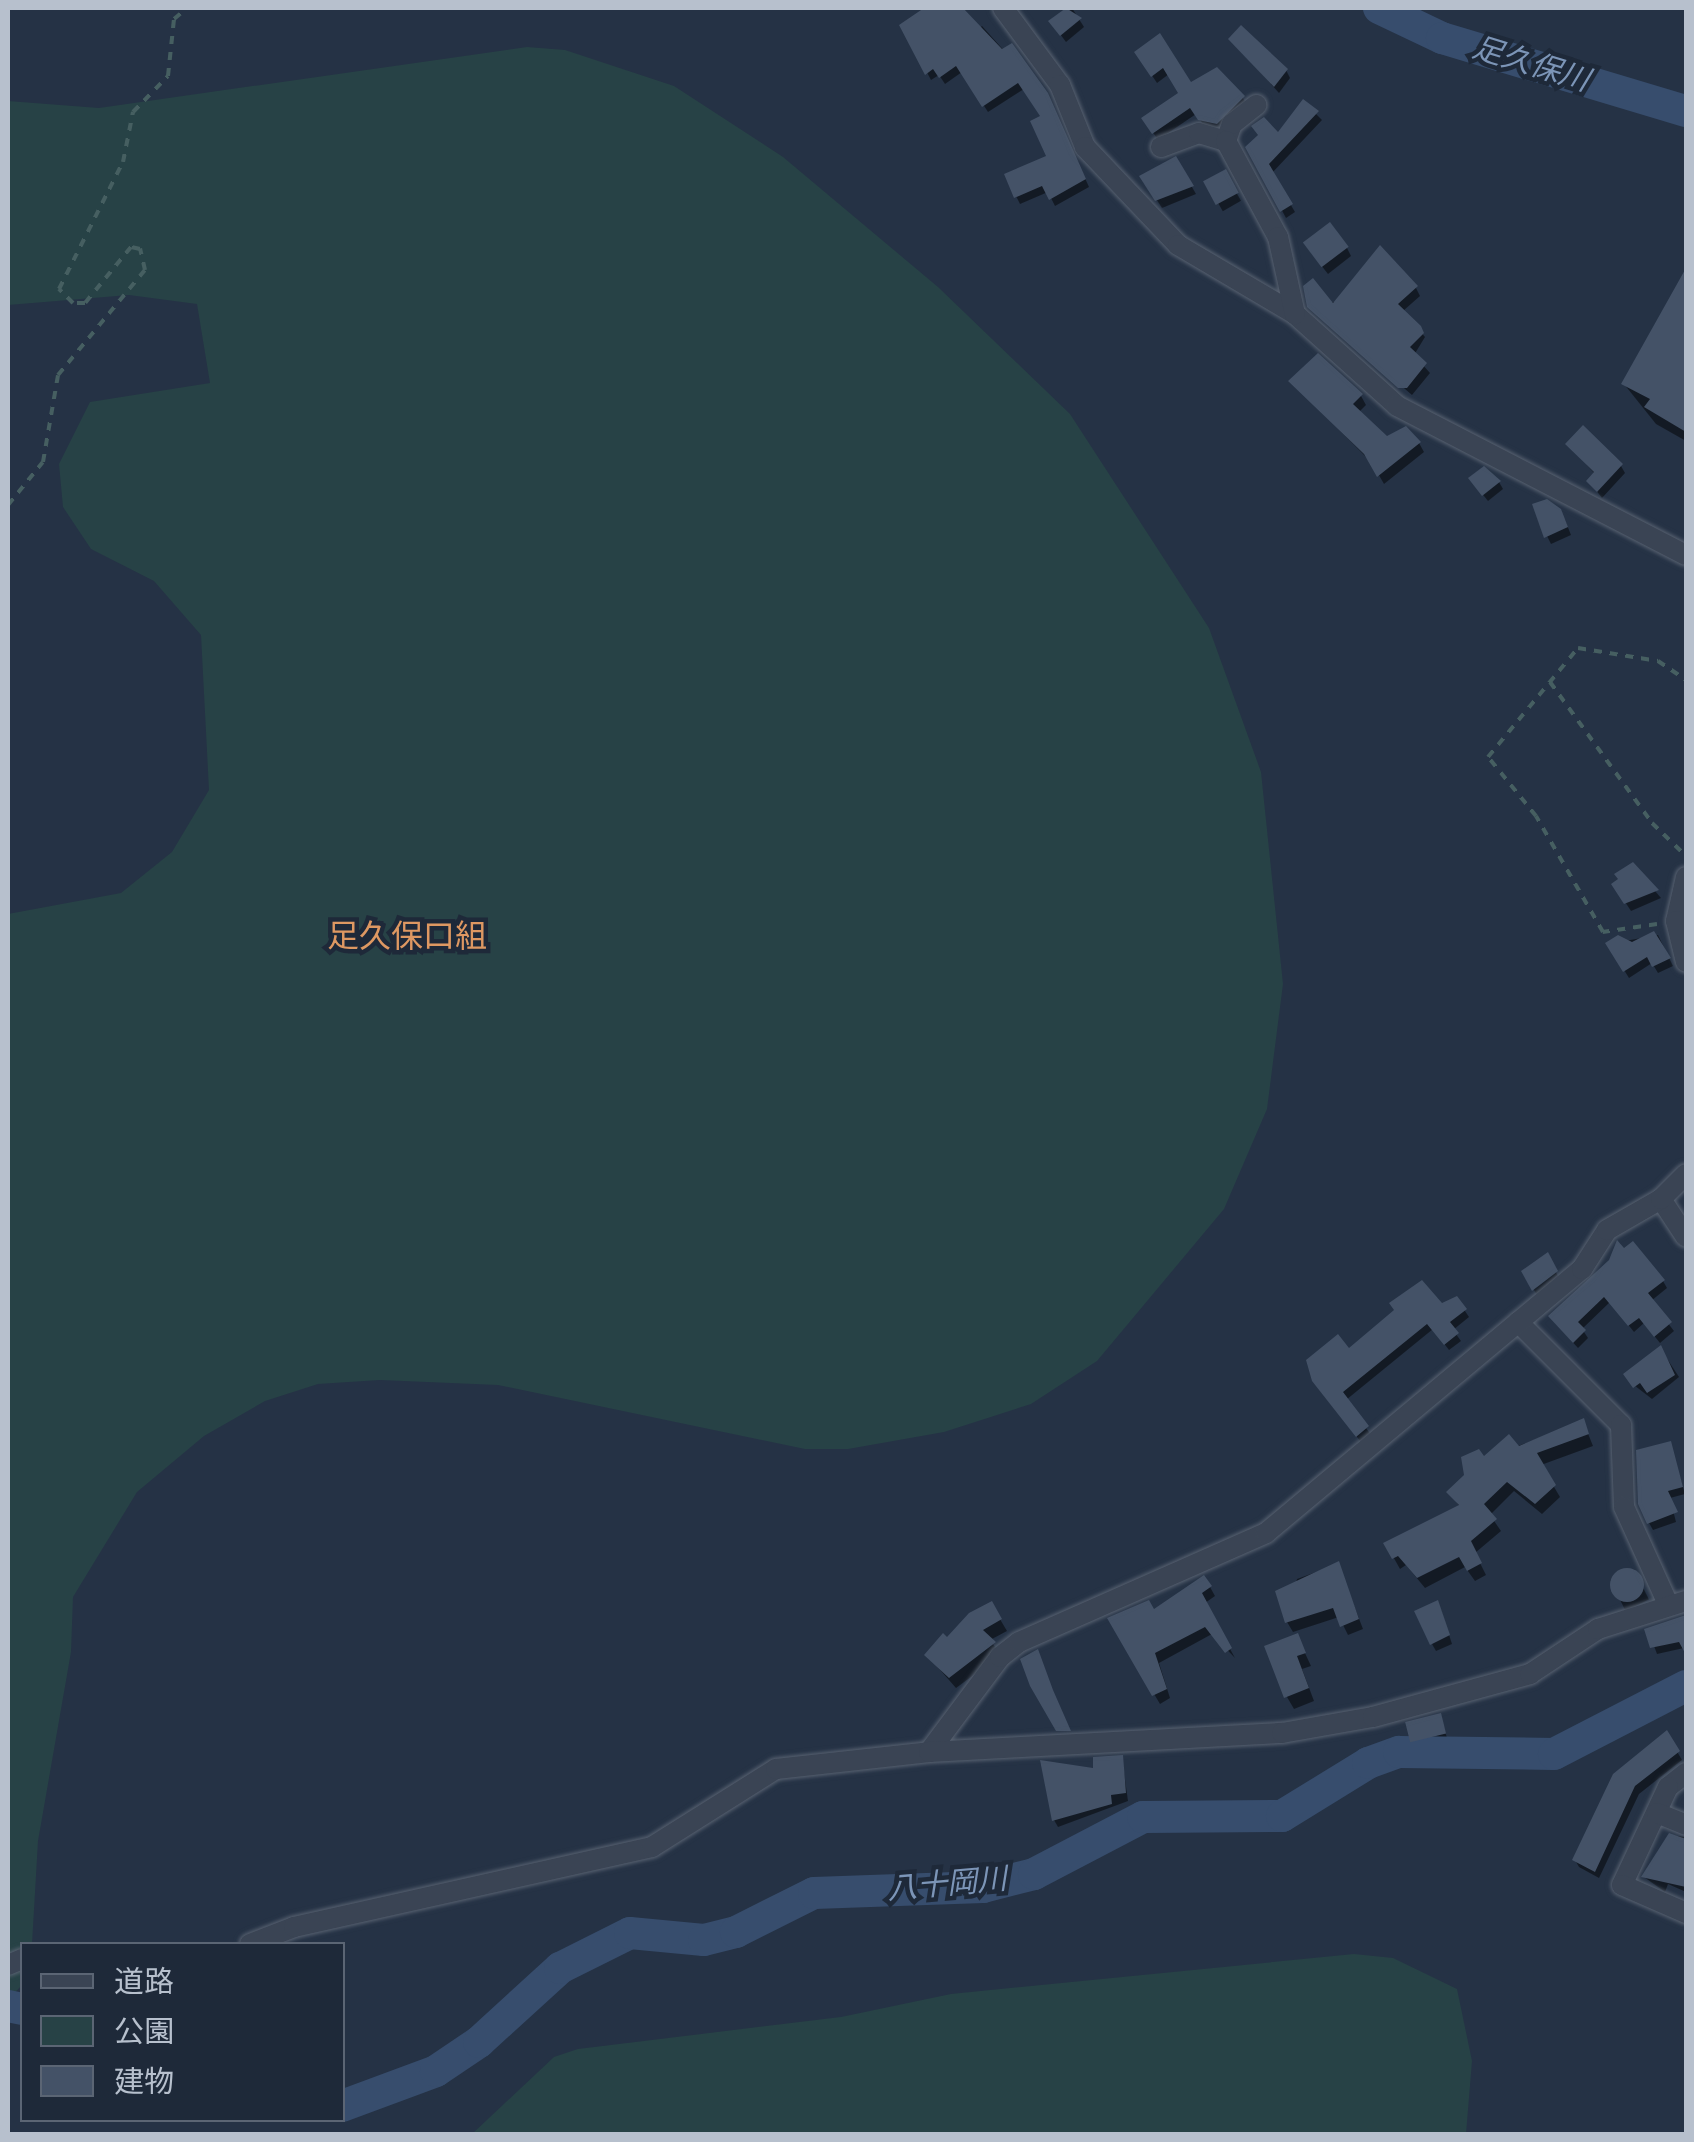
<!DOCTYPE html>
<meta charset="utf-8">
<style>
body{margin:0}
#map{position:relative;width:1694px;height:2142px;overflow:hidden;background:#253245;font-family:Poppins,"Noto Sans JP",sans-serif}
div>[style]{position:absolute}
.green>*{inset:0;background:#274246}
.shadow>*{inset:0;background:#0007;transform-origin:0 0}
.river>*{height:32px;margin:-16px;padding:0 16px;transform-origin:16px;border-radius:16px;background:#374d6d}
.building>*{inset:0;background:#445267;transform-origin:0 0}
.round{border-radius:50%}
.path>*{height:4px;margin-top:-2px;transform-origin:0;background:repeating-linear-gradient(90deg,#465f61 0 8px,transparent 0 16px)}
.roads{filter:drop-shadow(0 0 2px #586271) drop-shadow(0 0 2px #586271)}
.minor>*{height:20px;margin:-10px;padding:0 10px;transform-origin:10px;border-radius:10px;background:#3a4454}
span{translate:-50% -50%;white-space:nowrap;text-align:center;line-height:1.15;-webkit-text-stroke:9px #1e2939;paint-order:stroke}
.water-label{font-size:30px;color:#7c95b7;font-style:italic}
.quarter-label{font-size:32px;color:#de9862}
.frame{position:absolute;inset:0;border:10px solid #b7c0cd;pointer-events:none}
.legend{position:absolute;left:20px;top:1942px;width:325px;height:180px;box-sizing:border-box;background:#1e2939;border:2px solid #5b6574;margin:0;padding:12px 18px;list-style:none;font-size:30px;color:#b7c0cd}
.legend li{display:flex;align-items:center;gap:20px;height:50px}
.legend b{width:50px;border:2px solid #5b6574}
</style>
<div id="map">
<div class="green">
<div style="clip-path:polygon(527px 47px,565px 50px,674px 86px,783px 157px,938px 287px,1070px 414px,1209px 628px,1261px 772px,1283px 984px,1267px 1109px,1224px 1209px,1097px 1361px,1031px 1404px,944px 1432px,848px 1449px,805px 1449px,498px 1385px,380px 1380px,318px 1384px,265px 1401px,204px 1436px,137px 1492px,73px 1597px,71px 1652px,38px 1841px,32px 1944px,22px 1944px,22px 1985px,8px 2000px,8px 914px,121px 893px,172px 852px,209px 790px,201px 635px,154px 581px,91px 549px,63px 507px,59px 464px,90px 402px,210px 383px,197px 304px,129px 295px,8px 305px,8px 101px,99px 108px)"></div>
<div style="clip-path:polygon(1354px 1954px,1393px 1958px,1457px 1989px,1472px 2061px,1466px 2134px,472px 2134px,554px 2057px,578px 2049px,841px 2017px,951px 1994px)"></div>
</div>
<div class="shadow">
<div style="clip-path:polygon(929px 8px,967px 8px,962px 11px,976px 31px,982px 26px,1051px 103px,1089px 187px,1055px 206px,1048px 192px,1020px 204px,1016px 196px,1049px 157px,1043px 118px,1024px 89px,988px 112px,962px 72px,945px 84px,939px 75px,931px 80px,902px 25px)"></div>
<div style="clip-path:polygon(1072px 8px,1084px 27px,1066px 42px,1051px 22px)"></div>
<div style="clip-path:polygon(1160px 37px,1190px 85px,1243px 98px,1247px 105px,1222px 131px,1205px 127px,1196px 114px,1158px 140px,1144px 119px,1181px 94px,1169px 74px,1157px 83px,1137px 53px)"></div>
<div style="clip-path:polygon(1231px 39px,1286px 70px,1290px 78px,1279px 93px)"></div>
<div style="clip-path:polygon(1304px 102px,1322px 120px,1272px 173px,1295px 212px,1286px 218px,1248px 148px,1260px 136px,1278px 136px)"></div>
<div style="clip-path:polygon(1176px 159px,1196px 194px,1162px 208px,1142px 177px)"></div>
<div style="left:1225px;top:173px;width:32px;height:21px;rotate:60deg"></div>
<div style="clip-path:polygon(1347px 248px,1351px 256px,1328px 274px,1310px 251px)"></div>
<div style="clip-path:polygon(1686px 273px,1686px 441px,1656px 424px,1624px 384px)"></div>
<div style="clip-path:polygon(1416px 288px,1420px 296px,1403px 311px,1425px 337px,1414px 355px,1430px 373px,1412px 395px,1310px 306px)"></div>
<div style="clip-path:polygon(1292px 382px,1361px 396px,1366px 405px,1358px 413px,1386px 439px,1419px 443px,1424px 452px,1384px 484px,1372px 463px)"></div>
<div style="clip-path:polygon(1568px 444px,1621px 466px,1625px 473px,1602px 498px,1589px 481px,1595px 474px)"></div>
<div style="clip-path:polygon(1499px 482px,1503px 489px,1488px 501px,1476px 486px)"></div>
<div style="clip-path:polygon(1565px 520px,1571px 535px,1551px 544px,1547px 536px)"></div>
<div style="clip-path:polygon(1633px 865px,1661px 898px,1631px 911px,1614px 885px)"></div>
<div style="clip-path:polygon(1658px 935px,1673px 966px,1658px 973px,1652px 963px,1629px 978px,1608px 944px)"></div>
<div style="clip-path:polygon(1547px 1255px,1560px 1280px,1538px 1297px,1524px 1272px)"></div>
<div style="clip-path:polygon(1611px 1262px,1663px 1281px,1667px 1288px,1651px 1301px,1674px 1331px,1660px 1343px,1644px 1323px,1634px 1332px,1610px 1302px,1582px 1329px,1588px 1338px,1578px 1348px,1555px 1323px)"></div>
<div style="clip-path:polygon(1457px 1299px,1469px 1317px,1453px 1330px,1461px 1341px,1449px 1350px,1433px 1329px,1346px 1400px,1371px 1435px,1361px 1442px,1319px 1389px,1348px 1352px)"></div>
<div style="clip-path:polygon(1660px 1348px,1679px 1377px,1652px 1399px,1630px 1382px)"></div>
<div style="clip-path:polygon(1583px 1421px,1593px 1446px,1541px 1465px,1560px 1497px,1542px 1514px,1514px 1491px,1490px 1515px,1501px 1531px,1475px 1553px,1486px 1575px,1475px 1581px,1465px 1567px,1425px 1588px,1406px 1565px,1400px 1569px,1386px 1544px,1460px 1507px,1449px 1492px,1484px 1459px)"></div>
<div style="clip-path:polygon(1670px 1444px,1685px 1494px,1670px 1498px,1676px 1522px,1653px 1530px,1649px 1523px)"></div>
<div style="clip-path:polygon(1338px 1564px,1363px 1629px,1348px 1635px,1339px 1617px,1293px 1632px,1287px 1622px,1297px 1579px)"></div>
<div style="left:1634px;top:1569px;width:34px;height:26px;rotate:64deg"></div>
<div style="clip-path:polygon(1210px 1587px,1215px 1596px,1205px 1603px,1235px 1658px,1212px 1634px,1159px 1663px,1170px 1698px,1160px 1704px,1110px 1620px,1154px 1613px)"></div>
<div style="clip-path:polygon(991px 1604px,1007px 1631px,990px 1640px,1001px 1655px,956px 1688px,927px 1655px)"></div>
<div style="clip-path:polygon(1441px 1610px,1452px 1644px,1436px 1651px,1432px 1644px)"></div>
<div style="clip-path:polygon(1686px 1618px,1686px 1654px,1684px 1648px,1657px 1654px,1648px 1630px)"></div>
<div style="clip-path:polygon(1297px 1636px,1311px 1666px,1302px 1669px,1314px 1701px,1294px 1709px,1287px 1697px)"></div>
<div style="clip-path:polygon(1440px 1715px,1448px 1741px,1415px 1747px,1411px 1740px)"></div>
<div style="clip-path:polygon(1666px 1733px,1682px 1760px,1639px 1794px,1599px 1878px,1579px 1867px,1575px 1860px)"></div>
<div style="clip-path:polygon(1122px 1758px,1128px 1801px,1058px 1827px,1054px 1820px)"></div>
<div style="clip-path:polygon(1670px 1835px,1686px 1837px,1686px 1892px,1668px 1884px,1665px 1892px,1644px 1877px)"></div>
</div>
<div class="river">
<div style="left:1379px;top:8px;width:70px;rotate:25.5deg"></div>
<div style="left:1442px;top:38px;width:255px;rotate:16.7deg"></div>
<div style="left:8px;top:2006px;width:14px;rotate:12deg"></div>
<div style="left:342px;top:2106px;width:100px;rotate:-20.4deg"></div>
<div style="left:436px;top:2071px;width:52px;rotate:-34deg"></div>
<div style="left:479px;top:2042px;width:110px;rotate:-42.4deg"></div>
<div style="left:560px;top:1968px;width:78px;rotate:-26.6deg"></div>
<div style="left:630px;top:1933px;width:74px;rotate:5.4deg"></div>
<div style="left:704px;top:1940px;width:33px;rotate:-14deg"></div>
<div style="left:736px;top:1932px;width:87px;rotate:-26.6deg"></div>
<div style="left:814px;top:1893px;width:169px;rotate:-2deg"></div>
<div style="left:983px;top:1887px;width:53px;rotate:-14.3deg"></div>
<div style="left:1034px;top:1874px;width:123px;rotate:-27.6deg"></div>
<div style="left:1143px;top:1817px;width:139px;rotate:-0.4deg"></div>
<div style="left:1282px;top:1816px;width:101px;rotate:-31.6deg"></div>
<div style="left:1368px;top:1763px;width:33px;rotate:-20deg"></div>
<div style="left:1399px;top:1752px;width:155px;rotate:0.7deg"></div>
<div style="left:1554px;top:1754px;width:148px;rotate:-27.3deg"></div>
</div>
<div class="building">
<div style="clip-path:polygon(924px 8px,963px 8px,1002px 49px,1012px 43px,1048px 93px,1086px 179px,1049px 200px,1042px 186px,1014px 198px,1004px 174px,1046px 156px,1030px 121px,1040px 116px,1018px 83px,982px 107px,956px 66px,939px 78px,933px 69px,925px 75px,899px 25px)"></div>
<div style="clip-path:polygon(1066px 8px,1082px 18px,1060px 36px,1048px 21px)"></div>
<div style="clip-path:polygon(1241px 25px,1288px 69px,1274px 87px,1228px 39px)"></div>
<div style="clip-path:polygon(1160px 33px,1191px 82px,1217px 67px,1245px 96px,1217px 124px,1198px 120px,1190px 108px,1152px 134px,1141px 118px,1178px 93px,1163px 68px,1151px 77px,1134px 52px)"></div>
<div style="clip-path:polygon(1303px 99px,1319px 111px,1269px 164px,1293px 204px,1280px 212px,1245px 147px,1258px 135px,1251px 126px,1264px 117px,1278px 132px)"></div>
<div style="clip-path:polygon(1176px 156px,1194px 186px,1155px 201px,1139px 176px)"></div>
<div style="left:1226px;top:169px;width:27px;height:26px;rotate:62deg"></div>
<div style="left:1330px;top:222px;width:31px;height:34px;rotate:53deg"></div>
<div style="clip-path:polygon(1380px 245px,1418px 286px,1398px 304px,1421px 326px,1424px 333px,1410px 347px,1427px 363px,1407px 388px,1398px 388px,1307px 307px,1303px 286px,1313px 278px,1333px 303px)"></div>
<div style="clip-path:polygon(1686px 268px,1686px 432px,1644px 407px,1650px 399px,1621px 384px)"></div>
<div style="clip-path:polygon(1318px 353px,1363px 394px,1353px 404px,1387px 436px,1406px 426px,1421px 442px,1377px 477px,1364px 454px,1288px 381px)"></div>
<div style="clip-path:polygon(1583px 425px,1623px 464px,1597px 492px,1586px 481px,1594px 472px,1565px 444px)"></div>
<div style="clip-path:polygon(1484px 466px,1501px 481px,1482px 496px,1468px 478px)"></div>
<div style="clip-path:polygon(1547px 499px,1561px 509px,1568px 527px,1544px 538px,1532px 504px)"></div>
<div style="clip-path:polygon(1633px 862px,1659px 890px,1624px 904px,1611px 884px,1618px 879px,1614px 874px)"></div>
<div style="clip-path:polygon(1654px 931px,1671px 958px,1652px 967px,1647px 957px,1623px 972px,1605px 943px,1618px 935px,1632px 942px)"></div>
<div style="clip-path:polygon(1617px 1240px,1624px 1248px,1633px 1241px,1665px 1280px,1648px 1293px,1672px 1322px,1654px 1337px,1639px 1318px,1628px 1326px,1604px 1297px,1578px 1322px,1586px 1330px,1573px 1343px,1548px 1316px,1609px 1260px)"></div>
<div style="clip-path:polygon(1548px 1252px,1558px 1271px,1532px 1291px,1521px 1271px)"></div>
<div style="clip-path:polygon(1422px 1280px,1442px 1303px,1457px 1296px,1467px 1309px,1450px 1322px,1459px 1333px,1444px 1345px,1427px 1324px,1343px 1392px,1369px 1426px,1356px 1437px,1312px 1381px,1306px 1360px,1338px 1334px,1349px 1348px,1394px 1310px,1389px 1303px)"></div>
<div style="clip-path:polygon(1661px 1345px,1675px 1375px,1647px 1393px,1640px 1383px,1633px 1388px,1623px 1374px)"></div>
<div style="clip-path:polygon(1584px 1418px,1589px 1434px,1537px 1453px,1556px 1485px,1535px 1504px,1507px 1482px,1484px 1504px,1497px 1519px,1471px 1541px,1482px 1563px,1467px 1571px,1459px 1557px,1417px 1578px,1398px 1556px,1392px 1559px,1383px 1543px,1459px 1505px,1446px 1492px,1464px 1475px,1461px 1457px,1479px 1449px,1484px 1456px,1509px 1434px,1519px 1446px)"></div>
<div style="clip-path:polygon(1671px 1441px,1683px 1487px,1668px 1491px,1678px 1512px,1647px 1524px,1638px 1504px,1636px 1450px)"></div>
<div style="clip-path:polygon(1339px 1561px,1359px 1619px,1340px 1627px,1333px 1608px,1285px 1623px,1275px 1591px)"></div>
<div class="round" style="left:1610px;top:1568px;width:34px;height:34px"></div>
<div style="clip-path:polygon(1204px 1575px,1212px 1586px,1202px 1593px,1232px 1648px,1225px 1653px,1205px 1627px,1155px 1653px,1167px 1689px,1152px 1696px,1107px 1618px,1149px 1600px,1154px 1609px)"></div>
<div style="clip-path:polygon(1438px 1600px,1450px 1635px,1430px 1645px,1414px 1611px)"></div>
<div style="clip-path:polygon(992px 1601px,1002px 1619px,983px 1630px,996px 1642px,949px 1678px,924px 1655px,943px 1633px,947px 1637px,969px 1613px)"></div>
<div style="clip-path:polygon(1686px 1615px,1686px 1655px,1679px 1642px,1650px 1648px,1644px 1629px)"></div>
<div style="clip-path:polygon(1298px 1633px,1306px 1653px,1297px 1656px,1309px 1688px,1284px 1698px,1264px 1646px)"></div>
<div style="clip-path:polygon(1038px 1649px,1053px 1690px,1071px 1731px,1056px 1731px,1030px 1686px,1020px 1659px)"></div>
<div style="left:1441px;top:1713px;width:21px;height:37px;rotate:76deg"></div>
<div style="clip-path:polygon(1667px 1730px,1680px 1751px,1635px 1786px,1595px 1872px,1572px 1860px,1613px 1774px)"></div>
<div style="clip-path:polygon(1123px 1755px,1126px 1793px,1111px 1795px,1112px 1804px,1052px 1821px,1040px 1760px,1093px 1768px,1093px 1757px)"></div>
<div style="clip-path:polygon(1669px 1833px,1686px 1839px,1686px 1887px,1641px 1877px)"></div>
</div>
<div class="path">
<div style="left:8px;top:505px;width:55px;rotate:-50.9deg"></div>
<div style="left:43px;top:462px;width:88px;rotate:-80.2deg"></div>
<div style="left:58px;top:375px;width:136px;rotate:-50.4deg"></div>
<div style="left:145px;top:270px;width:22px;rotate:-103deg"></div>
<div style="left:140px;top:249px;width:9px;rotate:-167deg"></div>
<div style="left:131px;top:247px;width:72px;rotate:129.4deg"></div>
<div style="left:85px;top:303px;width:12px;rotate:180deg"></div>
<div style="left:73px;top:303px;width:20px;rotate:-135deg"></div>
<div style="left:59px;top:289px;width:142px;rotate:-63.3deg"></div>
<div style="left:123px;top:162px;width:51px;rotate:-78.7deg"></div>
<div style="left:133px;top:112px;width:50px;rotate:-45.8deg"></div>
<div style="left:168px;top:76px;width:57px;rotate:-84deg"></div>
<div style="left:174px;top:19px;width:17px;rotate:-40deg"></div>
<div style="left:1550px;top:682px;width:174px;rotate:54.1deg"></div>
<div style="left:1652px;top:823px;width:47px;rotate:44.1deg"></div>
<div style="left:1657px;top:924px;width:55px;rotate:171.6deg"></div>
<div style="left:1603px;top:932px;width:134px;rotate:-120deg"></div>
<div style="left:1536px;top:816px;width:76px;rotate:-129.1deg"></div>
<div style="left:1488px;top:757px;width:141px;rotate:-50.5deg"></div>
<div style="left:1578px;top:648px;width:81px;rotate:9.2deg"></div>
<div style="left:1658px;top:661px;width:34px;rotate:34deg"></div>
</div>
<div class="roads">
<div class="minor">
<div style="left:1003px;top:8px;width:96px;rotate:53.5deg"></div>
<div style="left:1060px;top:85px;width:67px;rotate:68deg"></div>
<div style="left:1085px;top:147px;width:135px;rotate:46.5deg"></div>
<div style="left:1178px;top:245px;width:136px;rotate:30.5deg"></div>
<div style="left:1295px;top:314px;width:137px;rotate:42deg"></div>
<div style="left:1397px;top:406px;width:325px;rotate:27.3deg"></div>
<div style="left:1226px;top:141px;width:18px;rotate:-71deg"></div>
<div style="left:1232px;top:124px;width:31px;rotate:-38deg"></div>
<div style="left:1161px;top:147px;width:40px;rotate:-20.2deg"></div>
<div style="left:1199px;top:133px;width:28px;rotate:17deg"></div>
<div style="left:1226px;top:141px;width:109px;rotate:61.6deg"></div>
<div style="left:1278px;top:237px;width:79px;rotate:77.6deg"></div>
<div style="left:1686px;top:877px;width:45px;rotate:102.8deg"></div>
<div style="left:1676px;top:921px;width:42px;rotate:76.3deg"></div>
<div style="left:1661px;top:1199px;width:45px;rotate:56.7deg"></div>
<div style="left:1518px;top:1322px;width:146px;rotate:45deg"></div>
<div style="left:1621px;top:1425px;width:82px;rotate:87.9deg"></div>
<div style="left:1624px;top:1507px;width:104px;rotate:65.6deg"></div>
<div style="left:929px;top:1752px;width:119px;rotate:-53.2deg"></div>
<div style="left:1000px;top:1657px;width:24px;rotate:-38deg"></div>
<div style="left:1019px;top:1642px;width:270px;rotate:-23.8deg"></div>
<div style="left:1266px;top:1533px;width:412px;rotate:-39.9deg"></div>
<div style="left:1582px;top:1269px;width:46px;rotate:-57.3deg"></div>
<div style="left:1607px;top:1230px;width:62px;rotate:-29.9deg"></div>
<div style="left:1661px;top:1199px;width:35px;rotate:-45deg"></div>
<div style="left:1686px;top:1773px;width:23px;rotate:142deg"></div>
<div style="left:1668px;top:1787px;width:108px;rotate:115.1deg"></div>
<div style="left:1622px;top:1885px;width:70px;rotate:23.6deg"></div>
<div style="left:1657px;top:1813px;width:31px;rotate:22deg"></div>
<div style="left:250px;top:1944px;width:47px;rotate:-21.1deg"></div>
<div style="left:294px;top:1927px;width:367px;rotate:-12.6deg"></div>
<div style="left:652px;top:1847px;width:146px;rotate:-32.2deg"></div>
<div style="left:776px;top:1769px;width:154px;rotate:-6.3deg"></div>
<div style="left:929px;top:1752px;width:354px;rotate:-3.1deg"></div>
<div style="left:1282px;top:1733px;width:92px;rotate:-10deg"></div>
<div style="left:1373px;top:1717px;width:163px;rotate:-15.3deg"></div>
<div style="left:1530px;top:1674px;width:82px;rotate:-33.5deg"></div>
<div style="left:1598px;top:1629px;width:92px;rotate:-17.7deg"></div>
<div style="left:8px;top:1965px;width:15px;rotate:-23deg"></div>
</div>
</div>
<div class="water-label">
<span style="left:1531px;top:64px;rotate:17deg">足久保川</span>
<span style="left:947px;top:1884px;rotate:-5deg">八十岡川</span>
</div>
<div class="quarter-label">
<span style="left:407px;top:936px">足久保口組</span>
</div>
<div class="frame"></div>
<ul class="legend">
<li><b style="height:12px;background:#3a4454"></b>道路</li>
<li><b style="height:28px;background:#274246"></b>公園</li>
<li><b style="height:28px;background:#445267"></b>建物</li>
</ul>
</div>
